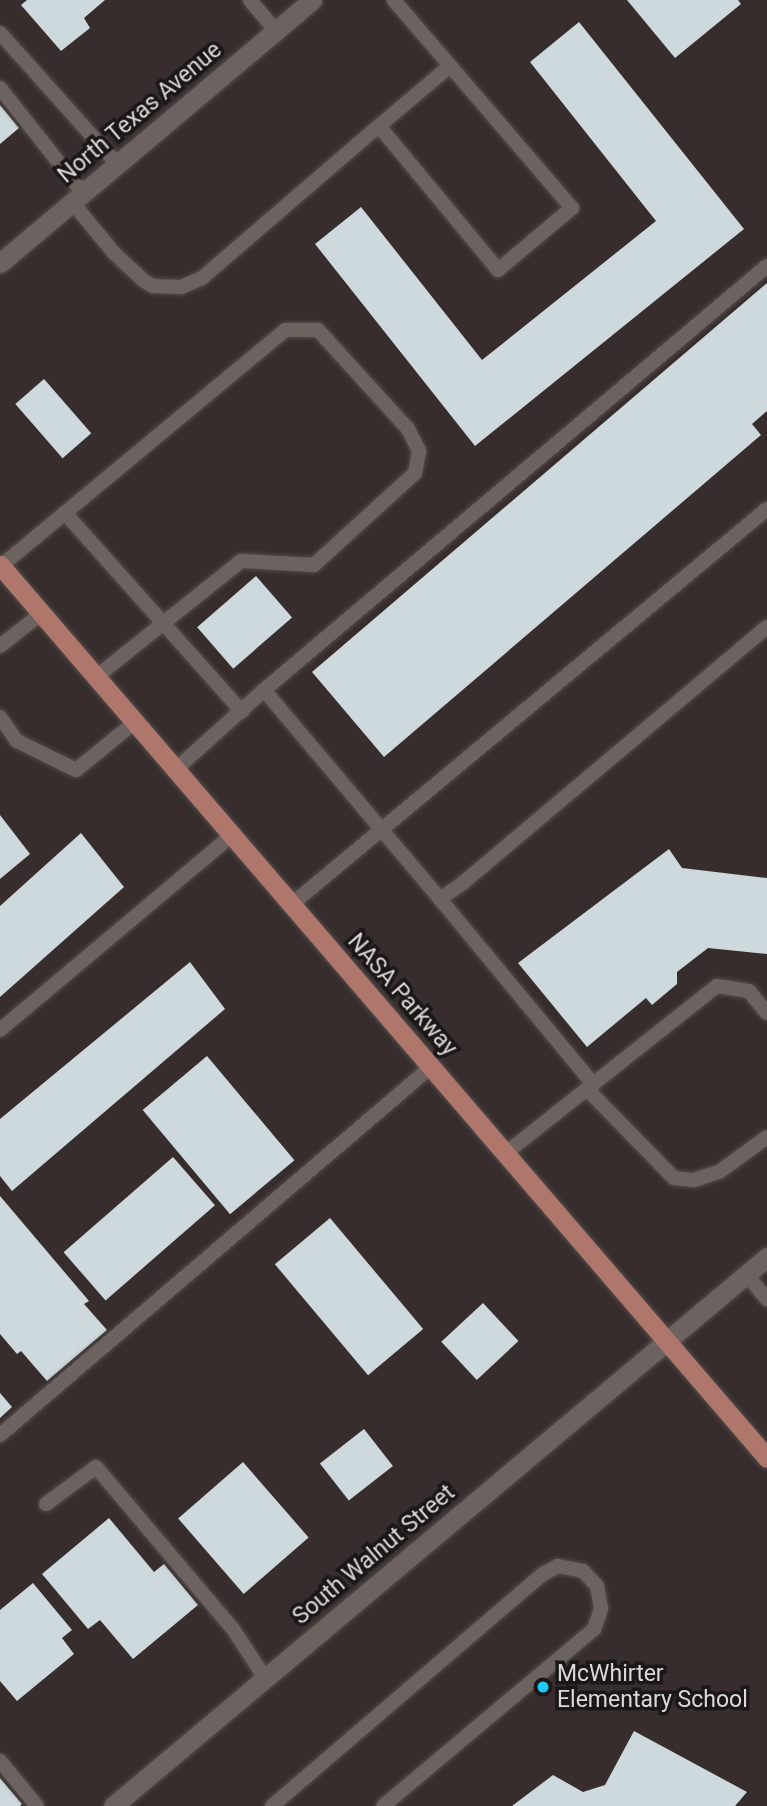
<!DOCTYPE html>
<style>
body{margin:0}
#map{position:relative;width:767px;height:1806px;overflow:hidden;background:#362d2c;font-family:Roboto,sans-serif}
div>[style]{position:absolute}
.building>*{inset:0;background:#ced9dd;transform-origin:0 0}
.roads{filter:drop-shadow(0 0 2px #534c4b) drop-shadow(0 0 2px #534c4b)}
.service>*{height:14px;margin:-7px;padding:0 7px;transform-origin:7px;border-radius:7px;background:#6c6260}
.minor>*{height:19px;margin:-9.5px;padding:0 9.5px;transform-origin:9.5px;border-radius:9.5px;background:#6c6260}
.tertiary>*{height:19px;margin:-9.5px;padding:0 9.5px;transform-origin:9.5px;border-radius:9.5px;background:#6c6260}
.primary>*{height:19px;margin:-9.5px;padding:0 9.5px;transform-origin:9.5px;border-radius:9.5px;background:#af766b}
.dots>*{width:19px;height:19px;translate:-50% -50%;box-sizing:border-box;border:4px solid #1a1716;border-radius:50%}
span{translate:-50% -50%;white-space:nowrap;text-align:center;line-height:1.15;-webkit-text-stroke:7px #1a1716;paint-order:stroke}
.street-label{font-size:23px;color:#ddd8d7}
.poi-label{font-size:23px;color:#ddd8d7}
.left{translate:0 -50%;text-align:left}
</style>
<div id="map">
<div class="building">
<div style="clip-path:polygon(27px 0,105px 0,84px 18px,90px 28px,61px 51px,21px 5px)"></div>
<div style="clip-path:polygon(627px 0,738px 0,741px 4px,675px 58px)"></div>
<div style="clip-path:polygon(579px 22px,744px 229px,475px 446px,315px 244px,361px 207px,482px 360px,656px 221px,530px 62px)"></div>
<div style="clip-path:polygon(0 105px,19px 128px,0 144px)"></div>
<div style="clip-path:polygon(767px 283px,767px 411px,752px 424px,761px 435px,384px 757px,312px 672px)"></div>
<div style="left:44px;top:379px;width:72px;height:38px;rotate:49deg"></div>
<div style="left:256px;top:576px;width:55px;height:78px;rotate:49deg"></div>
<div style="clip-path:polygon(0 815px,30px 854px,0 879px)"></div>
<div style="clip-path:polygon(81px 833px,124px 887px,0 997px,0 906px)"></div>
<div style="clip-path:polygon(669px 849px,682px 868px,767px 878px,767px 954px,708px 948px,677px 972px,677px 984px,652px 1005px,646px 998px,587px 1047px,518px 963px)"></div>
<div style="clip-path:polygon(190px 962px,225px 1009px,12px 1191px,0 1176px,0 1119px)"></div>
<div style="left:207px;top:1056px;width:136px;height:84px;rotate:50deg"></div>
<div style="left:173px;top:1157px;width:64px;height:145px;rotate:49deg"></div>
<div style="clip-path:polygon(0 1196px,89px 1301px,84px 1304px,107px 1330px,47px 1381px,21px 1351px,17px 1354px,0 1334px)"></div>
<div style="left:330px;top:1218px;width:145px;height:72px;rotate:50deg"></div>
<div style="left:483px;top:1303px;width:52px;height:57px;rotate:47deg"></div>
<div style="clip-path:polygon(0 1393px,12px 1407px,0 1418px)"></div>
<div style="left:364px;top:1429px;width:47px;height:56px;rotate:52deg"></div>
<div style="left:243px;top:1462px;width:100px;height:86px;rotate:49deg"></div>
<div style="clip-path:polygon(109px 1518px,154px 1572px,164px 1564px,198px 1605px,133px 1659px,100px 1620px,88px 1629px,42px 1574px)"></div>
<div style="clip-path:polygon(33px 1583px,72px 1630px,62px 1638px,74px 1654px,17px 1701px,0 1681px,0 1610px)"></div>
<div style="clip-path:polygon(634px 1731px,747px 1792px,735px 1806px,512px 1806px,553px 1775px,583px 1792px,605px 1785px)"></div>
<div style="clip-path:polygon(0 1778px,22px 1804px,20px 1806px,0 1806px)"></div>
</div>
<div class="roads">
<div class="service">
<div style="left:250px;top:0;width:40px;rotate:50deg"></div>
<div style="left:0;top:33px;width:176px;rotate:48.2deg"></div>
<div style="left:0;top:88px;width:134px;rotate:51.7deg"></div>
<div style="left:379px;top:126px;width:93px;rotate:-40.2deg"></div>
<div style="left:72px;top:202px;width:66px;rotate:50.5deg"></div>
<div style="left:114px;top:253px;width:41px;rotate:43deg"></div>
<div style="left:144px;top:281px;width:10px;rotate:29deg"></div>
<div style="left:153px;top:286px;width:28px;rotate:2deg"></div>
<div style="left:181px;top:287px;width:23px;rotate:-23deg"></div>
<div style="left:202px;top:278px;width:233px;rotate:-40.7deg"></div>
<div style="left:379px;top:126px;width:187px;rotate:50.4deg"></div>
<div style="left:498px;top:270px;width:97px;rotate:-40deg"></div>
<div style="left:572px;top:208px;width:274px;rotate:-130.6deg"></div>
<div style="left:65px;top:513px;width:266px;rotate:48.3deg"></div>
<div style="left:1px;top:566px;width:369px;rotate:-39.7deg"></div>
<div style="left:285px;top:330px;width:33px"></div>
<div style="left:318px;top:330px;width:134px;rotate:47.7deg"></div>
<div style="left:408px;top:429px;width:25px;rotate:63deg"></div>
<div style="left:419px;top:451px;width:22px;rotate:100deg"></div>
<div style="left:415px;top:473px;width:137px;rotate:137.7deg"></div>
<div style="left:314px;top:565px;width:73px;rotate:-176.9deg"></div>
<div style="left:241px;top:561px;width:186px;rotate:141.3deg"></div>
<div style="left:0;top:646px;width:53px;rotate:-38.2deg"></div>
<div style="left:264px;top:690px;width:273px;rotate:49.9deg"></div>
<div style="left:440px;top:899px;width:29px;rotate:-35deg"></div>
<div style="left:464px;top:882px;width:396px;rotate:-40.1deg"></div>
<div style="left:0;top:717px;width:29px;rotate:55deg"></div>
<div style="left:17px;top:741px;width:66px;rotate:26.2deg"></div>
<div style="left:76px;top:770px;width:76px;rotate:-39.1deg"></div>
<div style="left:176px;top:769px;width:118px;rotate:-41.9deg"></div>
<div style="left:264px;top:690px;width:658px;rotate:-40.13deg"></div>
<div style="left:440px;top:899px;width:240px;rotate:50.4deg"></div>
<div style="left:292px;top:904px;width:618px;rotate:-39.75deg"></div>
<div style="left:0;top:1030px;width:303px;rotate:-40deg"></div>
<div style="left:587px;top:1089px;width:124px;rotate:45.7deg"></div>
<div style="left:674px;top:1178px;width:20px;rotate:6deg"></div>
<div style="left:694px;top:1180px;width:26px;rotate:-18deg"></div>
<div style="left:719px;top:1172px;width:59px;rotate:-36.1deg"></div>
<div style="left:506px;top:1153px;width:269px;rotate:-38.4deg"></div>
<div style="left:717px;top:986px;width:32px;rotate:9deg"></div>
<div style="left:749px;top:991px;width:28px;rotate:51deg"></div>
<div style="left:746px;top:1274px;width:33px;rotate:50deg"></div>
<div style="left:0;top:1435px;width:568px;rotate:-40.5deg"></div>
<div style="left:46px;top:1504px;width:62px;rotate:-36.5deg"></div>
<div style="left:96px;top:1467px;width:212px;rotate:49.8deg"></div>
<div style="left:233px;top:1629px;width:59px;rotate:56.9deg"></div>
<div style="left:0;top:1761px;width:58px;rotate:50.6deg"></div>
<div style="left:272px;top:1806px;width:357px;rotate:-40.6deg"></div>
<div style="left:543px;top:1574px;width:17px;rotate:-28deg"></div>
<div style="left:558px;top:1566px;width:25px;rotate:11deg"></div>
<div style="left:583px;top:1571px;width:21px;rotate:47deg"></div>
<div style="left:597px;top:1586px;width:23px;rotate:80deg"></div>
<div style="left:601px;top:1609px;width:21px;rotate:109deg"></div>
<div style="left:594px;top:1629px;width:275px;rotate:140deg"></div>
</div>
<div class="minor">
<div style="left:113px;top:1806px;width:854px;rotate:-40.01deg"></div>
</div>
<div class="tertiary">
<div style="left:0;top:263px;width:408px;rotate:-40.1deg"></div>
</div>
<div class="primary">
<div style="left:0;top:565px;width:1177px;rotate:49.34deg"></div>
</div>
</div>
<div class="dots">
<div style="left:543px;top:1687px;background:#18cafc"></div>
</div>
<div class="street-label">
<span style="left:140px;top:113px;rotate:-40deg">North Texas Avenue</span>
<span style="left:402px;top:995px;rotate:49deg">NASA Parkway</span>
<span style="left:374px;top:1555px;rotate:-40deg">South Walnut Street</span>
</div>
<div class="poi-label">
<span class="left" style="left:557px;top:1687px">McWhirter<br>Elementary School</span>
</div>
</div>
